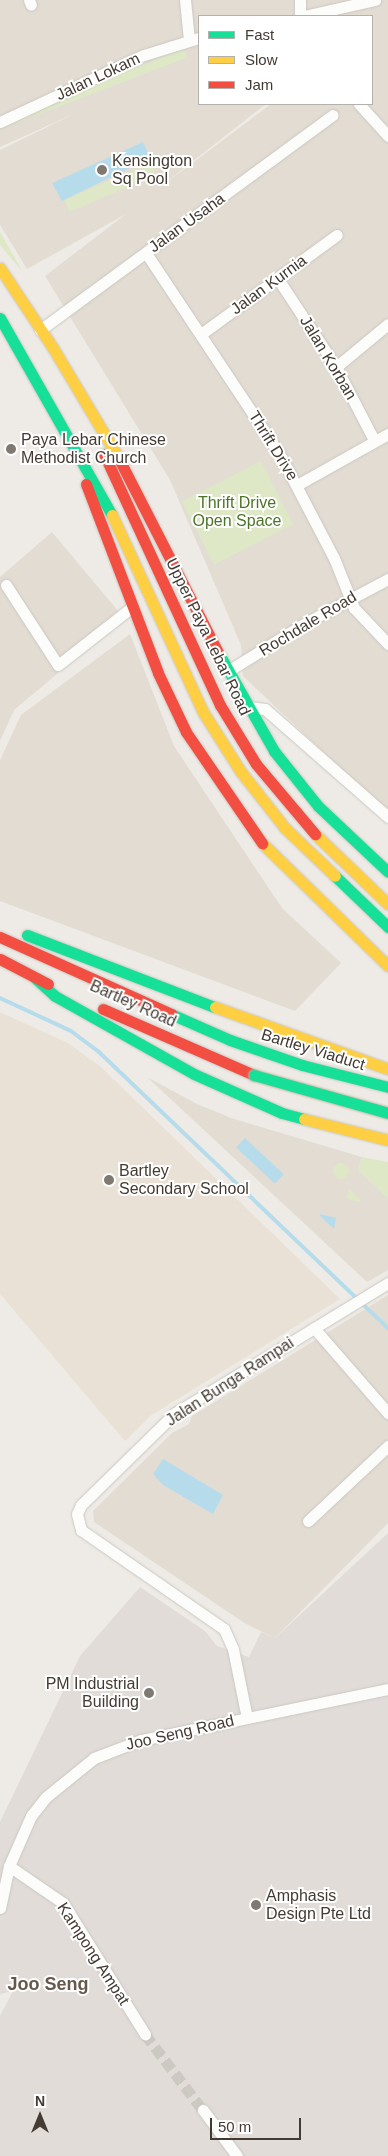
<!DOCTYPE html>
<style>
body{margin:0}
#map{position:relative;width:388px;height:2156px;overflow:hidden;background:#eeebe6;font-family:Arial,sans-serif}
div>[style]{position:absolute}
.residential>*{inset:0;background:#e2dcd3}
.industrial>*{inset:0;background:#e1dcd7}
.education>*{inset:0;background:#e9e1d5}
.green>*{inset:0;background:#dee8c6;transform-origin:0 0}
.round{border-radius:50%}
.water>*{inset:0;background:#b6dcec;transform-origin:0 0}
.stream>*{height:4px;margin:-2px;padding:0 2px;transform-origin:2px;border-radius:2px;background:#b6dcec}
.street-tunnel>*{height:11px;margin-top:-5.5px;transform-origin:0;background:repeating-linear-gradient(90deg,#ccc8c2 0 11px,transparent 0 16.5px)}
.roads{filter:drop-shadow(0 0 1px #cbc7c2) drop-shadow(0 0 1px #cbc7c2)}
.street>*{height:11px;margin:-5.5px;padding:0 5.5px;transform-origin:5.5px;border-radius:5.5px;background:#fcfcfb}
.fast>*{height:11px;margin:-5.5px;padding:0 5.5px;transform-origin:5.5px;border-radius:5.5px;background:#16e098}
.slow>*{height:11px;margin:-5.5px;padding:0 5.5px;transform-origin:5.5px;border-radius:5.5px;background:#ffcf43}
.jam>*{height:11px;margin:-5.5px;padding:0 5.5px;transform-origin:5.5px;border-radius:5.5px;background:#f24e42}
.bridges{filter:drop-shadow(0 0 1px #c6b5a1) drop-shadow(0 0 1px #c6b5a1)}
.fast-bridge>*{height:11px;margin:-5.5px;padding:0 5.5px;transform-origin:5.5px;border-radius:5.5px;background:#16e098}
.dots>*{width:14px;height:14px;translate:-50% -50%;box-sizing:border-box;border:2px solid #fff;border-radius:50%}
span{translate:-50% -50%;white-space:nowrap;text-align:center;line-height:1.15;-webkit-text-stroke:4px #fff;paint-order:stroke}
.street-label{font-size:16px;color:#433b33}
.poi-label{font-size:16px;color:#433b33}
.left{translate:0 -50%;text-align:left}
.right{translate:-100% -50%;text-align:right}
.park-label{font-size:16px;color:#4c7427}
.neighbourhood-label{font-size:18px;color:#66584b;font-weight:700}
.legend{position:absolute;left:198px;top:15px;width:175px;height:90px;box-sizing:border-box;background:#fff;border:1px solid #b4b1ad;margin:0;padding:6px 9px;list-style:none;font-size:15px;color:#433b33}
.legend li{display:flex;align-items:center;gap:10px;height:25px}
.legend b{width:25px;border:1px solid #b4b1ad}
.north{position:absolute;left:15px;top:2091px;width:50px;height:50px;-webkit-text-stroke:4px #fff;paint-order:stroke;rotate:0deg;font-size:14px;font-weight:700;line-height:20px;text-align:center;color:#433b33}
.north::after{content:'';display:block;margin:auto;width:18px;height:22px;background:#433b33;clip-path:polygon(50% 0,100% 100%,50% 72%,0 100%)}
.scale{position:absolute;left:210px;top:2118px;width:91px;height:22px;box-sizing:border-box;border:2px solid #433b33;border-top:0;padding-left:6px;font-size:15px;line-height:18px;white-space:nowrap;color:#433b33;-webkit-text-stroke:4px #fff;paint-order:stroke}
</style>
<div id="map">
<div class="residential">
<div style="clip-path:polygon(evenodd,0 0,388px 0,388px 813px,243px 676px,241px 645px,170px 480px,45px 276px,126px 214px,27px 269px,0 225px,0 150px,74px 114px,0 147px,0 0,199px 16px,372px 16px,372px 104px,271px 104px,155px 191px,266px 104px,199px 104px,199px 16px)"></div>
<div style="clip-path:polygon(52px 532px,124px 618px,14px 710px,0 741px,0 577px)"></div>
<div style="clip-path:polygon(130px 634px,174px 746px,282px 908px,341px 963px,295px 1011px,0 901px,0 760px,21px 715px)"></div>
<div style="clip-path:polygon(147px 1077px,197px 1104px,234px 1119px,362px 1157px,358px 1170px,388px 1198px,388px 1270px,367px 1282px)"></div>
<div style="clip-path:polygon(388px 1295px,388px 1523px,275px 1638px,246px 1624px,94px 1522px,93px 1511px,172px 1433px,189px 1424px,192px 1416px)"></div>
</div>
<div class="industrial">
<div style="clip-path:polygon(388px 1533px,388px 2156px,0 2156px,0 2016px,13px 1991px,0 1994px,0 1822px,80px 1656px,140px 1587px,205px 1631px,217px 1646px,249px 1657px,261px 1632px,275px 1638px)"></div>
</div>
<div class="education">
<div style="clip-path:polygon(0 1012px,68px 1043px,101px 1067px,340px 1299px,150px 1416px,125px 1441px,0 1294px)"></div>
</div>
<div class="green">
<div style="left:184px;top:49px;width:9px;height:204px;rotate:69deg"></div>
<div style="left:151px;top:163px;width:13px;height:94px;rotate:67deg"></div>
<div style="clip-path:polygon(0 232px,23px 272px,0 245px)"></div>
<div style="left:261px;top:461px;width:71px;height:89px;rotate:63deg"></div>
<div style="clip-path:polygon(362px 1157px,388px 1162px,388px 1198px,358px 1170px)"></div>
<div class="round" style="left:333px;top:1163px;width:16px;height:16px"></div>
<div style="clip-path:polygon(349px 1188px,361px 1199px,360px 1202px,347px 1199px)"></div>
</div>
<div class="water">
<div style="clip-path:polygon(143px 142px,150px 158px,62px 201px,52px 183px)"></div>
<div style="left:245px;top:1138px;width:53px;height:13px;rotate:43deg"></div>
<div style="clip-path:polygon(320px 1214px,336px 1218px,334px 1229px,320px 1216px)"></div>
<div style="clip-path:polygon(163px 1459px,223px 1495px,213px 1514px,163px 1485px,153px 1474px)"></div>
</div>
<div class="stream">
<div style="left:0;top:998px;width:78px;rotate:24.9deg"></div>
<div style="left:71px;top:1031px;width:36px;rotate:37deg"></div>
<div style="left:100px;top:1053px;width:398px;rotate:43.7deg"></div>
</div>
<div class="street-tunnel">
<div style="left:145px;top:2034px;width:96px;rotate:52.7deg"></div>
</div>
<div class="roads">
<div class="street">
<div style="left:29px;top:0;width:5px;rotate:68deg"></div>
<div style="left:185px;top:0;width:40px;rotate:84.3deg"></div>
<div style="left:300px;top:16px;width:16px;rotate:-90deg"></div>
<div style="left:304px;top:16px;width:73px;rotate:-12.7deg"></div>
<div style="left:359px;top:104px;width:43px;rotate:47.8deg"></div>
<div style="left:0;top:122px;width:159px;rotate:-25deg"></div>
<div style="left:144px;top:55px;width:58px;rotate:-17.2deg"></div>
<div style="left:146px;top:253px;width:240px;rotate:56.4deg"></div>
<div style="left:279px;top:453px;width:119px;rotate:62.4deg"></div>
<div style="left:334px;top:558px;width:54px;rotate:68.2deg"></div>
<div style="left:354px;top:608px;width:50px;rotate:46.6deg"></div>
<div style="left:278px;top:279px;width:105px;rotate:56.6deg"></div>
<div style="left:336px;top:367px;width:82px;rotate:62.5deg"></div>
<div style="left:40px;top:330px;width:363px;rotate:-36.3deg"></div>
<div style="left:201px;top:334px;width:168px;rotate:-36.1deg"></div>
<div style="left:336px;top:367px;width:67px;rotate:-39.6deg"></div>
<div style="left:297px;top:485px;width:104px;rotate:-29.3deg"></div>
<div style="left:6px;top:585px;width:95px;rotate:57deg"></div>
<div style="left:58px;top:665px;width:94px;rotate:-38.1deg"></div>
<div style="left:228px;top:671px;width:93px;rotate:-31.8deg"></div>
<div style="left:307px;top:622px;width:92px;rotate:-28deg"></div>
<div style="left:249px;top:707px;width:16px;rotate:7deg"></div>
<div style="left:265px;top:709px;width:164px;rotate:41.3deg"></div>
<div style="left:314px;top:1328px;width:113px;rotate:49deg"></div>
<div style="left:308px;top:1521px;width:110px;rotate:-43.2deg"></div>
<div style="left:247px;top:1718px;width:70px;rotate:-101.5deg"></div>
<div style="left:233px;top:1649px;width:22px;rotate:-114deg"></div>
<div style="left:224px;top:1629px;width:174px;rotate:-145.3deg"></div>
<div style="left:81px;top:1530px;width:16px;rotate:-104deg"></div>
<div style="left:77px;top:1514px;width:10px;rotate:-66deg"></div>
<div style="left:81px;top:1505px;width:132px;rotate:-44.4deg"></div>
<div style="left:175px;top:1413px;width:250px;rotate:-31.4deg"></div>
<div style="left:9px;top:1866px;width:65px;rotate:34.4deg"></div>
<div style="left:63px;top:1903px;width:155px;rotate:58deg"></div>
<div style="left:0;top:1908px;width:43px;rotate:-77.9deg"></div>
<div style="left:9px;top:1866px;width:55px;rotate:-66.3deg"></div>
<div style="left:31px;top:1816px;width:24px;rotate:-52deg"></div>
<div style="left:46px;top:1797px;width:62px;rotate:-39.1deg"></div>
<div style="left:94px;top:1758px;width:50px;rotate:-21deg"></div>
<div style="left:141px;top:1740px;width:252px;rotate:-11.7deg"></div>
<div style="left:203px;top:2110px;width:57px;rotate:53.5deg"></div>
</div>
<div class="fast">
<div style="left:0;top:318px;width:227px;rotate:60.4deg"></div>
<div style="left:219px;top:654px;width:112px;rotate:60.4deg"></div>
<div style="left:274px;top:751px;width:70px;rotate:51.3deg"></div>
<div style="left:318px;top:806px;width:96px;rotate:43.3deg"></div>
<div style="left:335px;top:876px;width:74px;rotate:43.9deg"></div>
<div style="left:27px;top:935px;width:201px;rotate:21deg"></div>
<div style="left:35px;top:978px;width:27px;rotate:42deg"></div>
<div style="left:55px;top:996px;width:159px;rotate:29.3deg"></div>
<div style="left:194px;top:1074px;width:96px;rotate:23.9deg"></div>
<div style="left:282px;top:1113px;width:23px;rotate:15deg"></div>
<div style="left:171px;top:1014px;width:64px;rotate:23.8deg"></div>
<div style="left:230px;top:1040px;width:76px;rotate:19.1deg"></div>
<div style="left:302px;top:1065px;width:89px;rotate:14.3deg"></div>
</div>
<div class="slow">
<div style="left:0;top:268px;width:96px;rotate:56.5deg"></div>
<div style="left:53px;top:348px;width:127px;rotate:59.2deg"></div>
<div style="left:112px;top:515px;width:217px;rotate:65.2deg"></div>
<div style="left:203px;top:712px;width:71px;rotate:57.7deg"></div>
<div style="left:241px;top:772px;width:71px;rotate:51.8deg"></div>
<div style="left:285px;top:828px;width:69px;rotate:43.8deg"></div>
<div style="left:315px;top:834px;width:101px;rotate:43.8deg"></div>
<div style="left:262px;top:843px;width:176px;rotate:44.3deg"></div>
<div style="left:215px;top:1007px;width:184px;rotate:19.7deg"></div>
<div style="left:304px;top:1119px;width:87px;rotate:14deg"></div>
</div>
<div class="jam">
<div style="left:104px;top:454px;width:277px;rotate:65.2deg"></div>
<div style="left:220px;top:705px;width:69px;rotate:58.6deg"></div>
<div style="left:256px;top:764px;width:92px;rotate:49.9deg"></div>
<div style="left:118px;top:457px;width:221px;rotate:62.9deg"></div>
<div style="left:86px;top:484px;width:202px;rotate:69.1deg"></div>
<div style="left:158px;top:673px;width:65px;rotate:64.6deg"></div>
<div style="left:186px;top:732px;width:135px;rotate:55.6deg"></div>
<div style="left:0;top:937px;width:188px;rotate:24.2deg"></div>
<div style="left:0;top:959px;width:54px;rotate:27.5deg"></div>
<div style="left:103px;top:1009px;width:165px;rotate:23.6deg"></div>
</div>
</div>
<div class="bridges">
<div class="fast-bridge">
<div style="left:254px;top:1075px;width:139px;rotate:15.8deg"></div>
</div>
</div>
<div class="dots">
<div style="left:102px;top:170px;background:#7f7972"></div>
<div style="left:11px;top:449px;background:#7f7972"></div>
<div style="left:109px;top:1180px;background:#7f7972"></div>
<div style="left:149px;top:1693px;background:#7f7972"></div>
<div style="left:256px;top:1905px;background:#7f7972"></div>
</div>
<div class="street-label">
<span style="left:98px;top:77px;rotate:-25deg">Jalan Lokam</span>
<span style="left:187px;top:223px;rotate:-36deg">Jalan Usaha</span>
<span style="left:269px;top:285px;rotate:-36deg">Jalan Kurnia</span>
<span style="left:328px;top:358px;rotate:59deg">Jalan Korban</span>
<span style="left:273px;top:446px;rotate:58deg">Thrift Drive</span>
<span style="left:308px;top:624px;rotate:-31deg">Rochdale Road</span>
<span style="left:208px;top:637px;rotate:64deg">Upper Paya Lebar Road</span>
<span style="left:133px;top:1004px;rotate:24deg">Bartley Road</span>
<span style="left:313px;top:1050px;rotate:17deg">Bartley Viaduct</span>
<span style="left:230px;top:1382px;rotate:-33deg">Jalan Bunga Rampai</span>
<span style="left:180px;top:1733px;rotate:-13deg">Joo Seng Road</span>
<span style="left:93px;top:1954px;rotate:57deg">Kampong Ampat</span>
</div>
<div class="poi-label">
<span class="left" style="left:112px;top:170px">Kensington<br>Sq Pool</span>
<span class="left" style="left:21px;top:449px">Paya Lebar Chinese<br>Methodist Church</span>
<span class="left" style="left:119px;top:1180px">Bartley<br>Secondary School</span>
<span class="right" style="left:139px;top:1693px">PM Industrial<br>Building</span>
<span class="left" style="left:266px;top:1905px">Amphasis<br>Design Pte Ltd</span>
</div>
<div class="park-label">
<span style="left:237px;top:512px">Thrift Drive<br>Open Space</span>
</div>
<div class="neighbourhood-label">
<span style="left:48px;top:1984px">Joo Seng</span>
</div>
<ul class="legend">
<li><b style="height:6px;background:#16e098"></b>Fast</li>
<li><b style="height:6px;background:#ffcf43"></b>Slow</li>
<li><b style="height:6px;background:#f24e42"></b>Jam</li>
</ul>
<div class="north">N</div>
<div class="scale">50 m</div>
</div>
